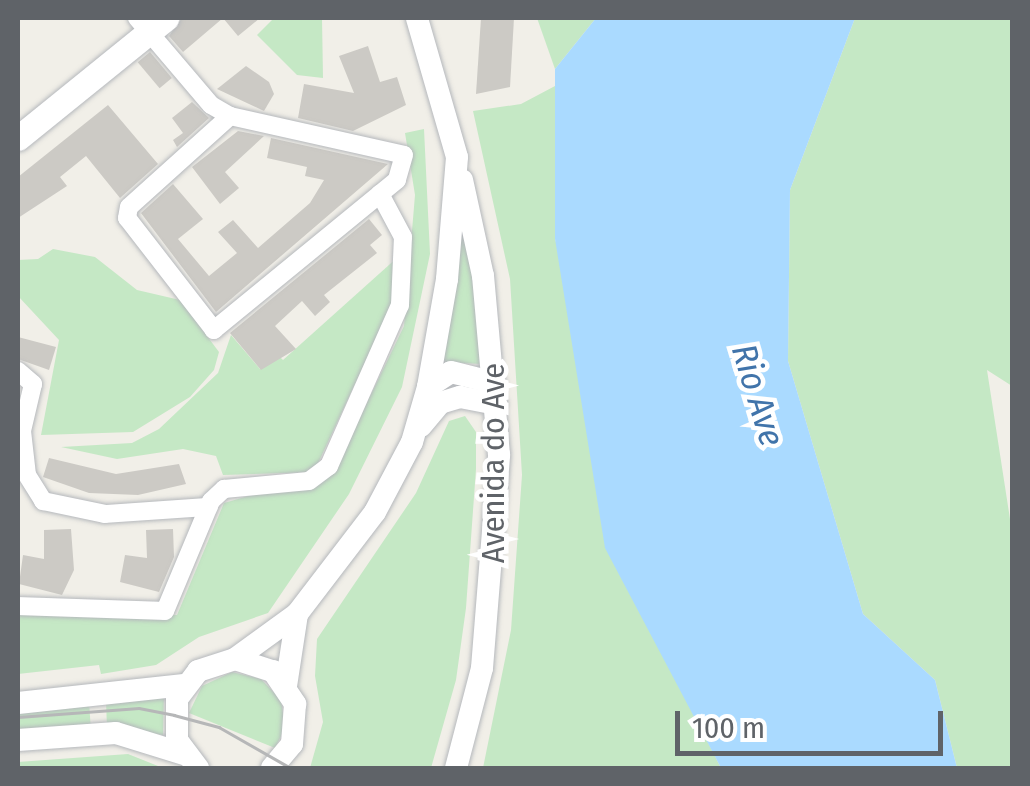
<!DOCTYPE html>
<style>
body{margin:0}
#map{position:relative;width:1030px;height:786px;overflow:hidden;background:#f1efe8;font-family:"Fira Sans Condensed",sans-serif}
div>[style]{position:absolute}
.green>*{inset:0;background:#c5e8c5;transform-origin:0 0}
.water>*{inset:0;background:#aadaff}
.building>*{inset:0;background:#cccac5;transform-origin:0 0}
.roads{filter:drop-shadow(0 0 2px #b5b8bc) drop-shadow(0 0 2px #b5b8bc)}
.minor>*{height:18px;margin:-9px;padding:0 9px;transform-origin:9px;border-radius:9px;background:#fff}
.tertiary>*{height:22px;margin:-11px;padding:0 11px;transform-origin:11px;border-radius:11px;background:#fff}
.secondary>*{height:25px;margin:-12.5px;padding:0 12.5px;transform-origin:12.5px;border-radius:12.5px;background:#fff}
.tram>*{height:2.5px;margin:-1.25px;padding:0 1.25px;transform-origin:1.25px;border-radius:1.25px;background:#b6b7b8}
span{translate:-50% -50%;white-space:nowrap;text-align:center;line-height:1.15;-webkit-text-stroke:9px #fff;paint-order:stroke}
.street-label{font-size:32px;color:#5f6368}
.water-label{font-size:35px;color:#4174aa;font-style:italic}
.frame{position:absolute;inset:0;border:20px solid #5f6368;pointer-events:none}
.scale{position:absolute;left:675px;top:711px;width:268px;height:45px;box-sizing:border-box;border:5px solid #5f6368;border-top:0;padding-left:12px;font-size:30px;line-height:35px;white-space:nowrap;color:#5f6368;-webkit-text-stroke:8px #fff;paint-order:stroke}
</style>
<div id="map">
<div class="green">
<div style="clip-path:polygon(274px 18px,322px 18px,323px 78px,297px 75px,257px 35px)"></div>
<div style="clip-path:polygon(537px 18px,596px 18px,555px 69px)"></div>
<div style="clip-path:polygon(855px 18px,1012px 18px,1012px 386px,987px 370px,1012px 532px,1012px 768px,957px 768px,935px 680px,863px 614px,788px 361px,790px 190px)"></div>
<div style="clip-path:polygon(555px 86px,555px 239px,687px 702px,721px 768px,483px 768px,511px 630px,522px 475px,510px 279px,473px 111px,521px 104px)"></div>
<div style="clip-path:polygon(424px 129px,430px 254px,402px 387px,349px 494px,268px 613px,199px 637px,156px 665px,101px 674px,99px 665px,18px 674px,18px 614px,177px 615px,224px 503px,334px 471px,404px 326px,415px 195px,405px 133px)"></div>
<div style="clip-path:polygon(458px 215px,469px 237px,481px 364px,442px 362px)"></div>
<div style="clip-path:polygon(53px 249px,95px 257px,137px 290px,180px 300px,219px 352px,214px 370px,190px 397px,133px 432px,41px 435px,59px 340px,18px 296px,18px 260px,38px 259px)"></div>
<div style="clip-path:polygon(399px 256px,395px 298px,314px 472px,223px 475px,216px 456px,183px 449px,117px 459px,61px 447px,132px 443px,159px 429px,218px 373px,231px 335px,260px 369px,278px 355px,283px 360px)"></div>
<div style="clip-path:polygon(465px 416px,476px 432px,476px 469px,466px 608px,456px 680px,431px 768px,310px 768px,323px 722px,315px 676px,317px 639px,416px 493px,449px 421px)"></div>
<div style="clip-path:polygon(232px 672px,261px 679px,281px 700px,285px 728px,275px 748px,189px 713px,202px 686px)"></div>
<div style="clip-path:polygon(164px 694px,163px 735px,107px 728px,106px 701px)"></div>
<div style="left:89px;top:702px;width:29px;height:71px;rotate:86deg"></div>
<div style="clip-path:polygon(128px 754px,163px 768px,18px 768px,18px 762px)"></div>
</div>
<div class="water">
<div style="clip-path:polygon(596px 18px,855px 18px,790px 190px,788px 361px,863px 614px,935px 680px,957px 768px,721px 768px,605px 548px,555px 239px,555px 69px)"></div>
</div>
<div class="building">
<div style="clip-path:polygon(182px 18px,260px 18px,238px 36px,223px 18px,183px 52px,169px 36px)"></div>
<div style="clip-path:polygon(481px 18px,514px 18px,510px 87px,476px 94px)"></div>
<div style="clip-path:polygon(368px 46px,380px 82px,397px 77px,406px 105px,353px 131px,298px 118px,304px 84px,354px 93px,339px 56px)"></div>
<div style="left:150px;top:52px;width:34px;height:16px;rotate:50deg"></div>
<div style="clip-path:polygon(246px 66px,269px 82px,274px 94px,264px 111px,217px 89px)"></div>
<div style="clip-path:polygon(192px 102px,209px 118px,177px 147px,173px 140px,183px 133px,172px 118px)"></div>
<div style="clip-path:polygon(108px 105px,158px 164px,120px 198px,86px 156px,60px 177px,67px 186px,18px 218px,18px 177px)"></div>
<div style="clip-path:polygon(238px 131px,264px 136px,225px 172px,239px 188px,220px 204px,192px 167px)"></div>
<div style="clip-path:polygon(271px 138px,388px 164px,216px 312px,141px 213px,173px 184px,203px 219px,178px 239px,209px 276px,237px 253px,218px 232px,233px 220px,258px 248px,310px 203px,324px 180px,305px 176px,307px 167px,267px 158px)"></div>
<div style="clip-path:polygon(369px 219px,382px 235px,370px 245px,377px 253px,324px 295px,330px 302px,315px 316px,302px 301px,275px 326px,296px 349px,261px 370px,230px 333px)"></div>
<div style="clip-path:polygon(18px 337px,56px 347px,49px 370px,18px 359px)"></div>
<div style="clip-path:polygon(49px 458px,116px 474px,179px 464px,186px 484px,138px 495px,89px 493px,43px 477px)"></div>
<div style="clip-path:polygon(71px 529px,74px 570px,62px 595px,19px 584px,23px 555px,44px 559px,44px 530px)"></div>
<div style="clip-path:polygon(173px 529px,174px 557px,159px 592px,120px 582px,125px 555px,147px 558px,146px 530px)"></div>
</div>
<div class="roads">
<div class="minor">
<div style="left:137px;top:18px;width:114px;rotate:49.6deg"></div>
<div style="left:211px;top:105px;width:22px;rotate:30deg"></div>
<div style="left:230px;top:116px;width:178px;rotate:12.6deg"></div>
<div style="left:404px;top:155px;width:26px;rotate:106deg"></div>
<div style="left:397px;top:180px;width:237px;rotate:140.7deg"></div>
<div style="left:214px;top:330px;width:142px;rotate:-127.8deg"></div>
<div style="left:127px;top:218px;width:11px;rotate:-80deg"></div>
<div style="left:129px;top:207px;width:136px;rotate:-42deg"></div>
<div style="left:18px;top:371px;width:20px;rotate:41deg"></div>
<div style="left:33px;top:384px;width:48px;rotate:103.2deg"></div>
<div style="left:22px;top:431px;width:44px;rotate:83.5deg"></div>
<div style="left:27px;top:475px;width:31px;rotate:58deg"></div>
<div style="left:43px;top:501px;width:63px;rotate:11.8deg"></div>
<div style="left:105px;top:514px;width:104px;rotate:-3.9deg"></div>
<div style="left:18px;top:606px;width:147px;rotate:1.9deg"></div>
<div style="left:165px;top:611px;width:119px;rotate:-67.3deg"></div>
<div style="left:211px;top:501px;width:18px;rotate:-43deg"></div>
<div style="left:224px;top:489px;width:85px;rotate:-5.4deg"></div>
<div style="left:309px;top:481px;width:25px;rotate:-37deg"></div>
<div style="left:329px;top:466px;width:176px;rotate:-66.2deg"></div>
<div style="left:400px;top:305px;width:68px;rotate:-87.5deg"></div>
<div style="left:403px;top:237px;width:49px;rotate:-118.1deg"></div>
</div>
<div class="tertiary">
<div style="left:428px;top:387px;width:27px;rotate:-33deg"></div>
<div style="left:451px;top:372px;width:45px;rotate:14deg"></div>
<div style="left:421px;top:426px;width:30px;rotate:-50deg"></div>
<div style="left:440px;top:403px;width:21px;rotate:-17deg"></div>
<div style="left:460px;top:397px;width:37px;rotate:11deg"></div>
<div style="left:235px;top:659px;width:77px;rotate:-36deg"></div>
<div style="left:297px;top:614px;width:128px;rotate:-52.6deg"></div>
<div style="left:375px;top:512px;width:79px;rotate:-62.1deg"></div>
<div style="left:412px;top:442px;width:57px;rotate:-73.8deg"></div>
<div style="left:428px;top:387px;width:110px;rotate:-80deg"></div>
<div style="left:447px;top:279px;width:122px;rotate:-85.3deg"></div>
<div style="left:457px;top:157px;width:145px;rotate:-106.1deg"></div>
<div style="left:286px;top:686px;width:73px;rotate:-81.3deg"></div>
<div style="left:18px;top:703px;width:167px;rotate:-6.2deg"></div>
<div style="left:18px;top:740px;width:98px;rotate:-4.1deg"></div>
<div style="left:116px;top:733px;width:71px;rotate:17.2deg"></div>
<div style="left:198px;top:768px;width:35px;rotate:-127deg"></div>
<div style="left:177px;top:740px;width:41px;rotate:-90deg"></div>
<div style="left:177px;top:699px;width:35px;rotate:-53deg"></div>
<div style="left:198px;top:671px;width:39px;rotate:-18deg"></div>
<div style="left:235px;top:659px;width:40px;rotate:18deg"></div>
<div style="left:273px;top:671px;width:40px;rotate:56deg"></div>
<div style="left:295px;top:704px;width:40px;rotate:94.3deg"></div>
<div style="left:292px;top:744px;width:31px;rotate:130deg"></div>
<div style="left:456px;top:768px;width:103px;rotate:-75.4deg"></div>
<div style="left:482px;top:668px;width:214px;rotate:-85.4deg"></div>
<div style="left:499px;top:455px;width:180px;rotate:-95.1deg"></div>
<div style="left:483px;top:276px;width:98px;rotate:-102.3deg"></div>
</div>
<div class="secondary">
<div style="left:18px;top:138px;width:191px;rotate:-39deg"></div>
</div>
</div>
<div class="tram">
<div style="left:18px;top:717px;width:121px;rotate:-4.3deg"></div>
<div style="left:139px;top:708px;width:36px;rotate:11deg"></div>
<div style="left:174px;top:715px;width:47px;rotate:14.9deg"></div>
<div style="left:219px;top:727px;width:83px;rotate:29.7deg"></div>
</div>
<div class="street-label">
<span style="left:493px;top:463px;rotate:-90deg">Avenida do Ave</span>
</div>
<div class="water-label">
<span style="left:758px;top:395px;rotate:73deg">Rio Ave</span>
</div>
<div class="frame"></div>
<div class="scale">100 m</div>
</div>
